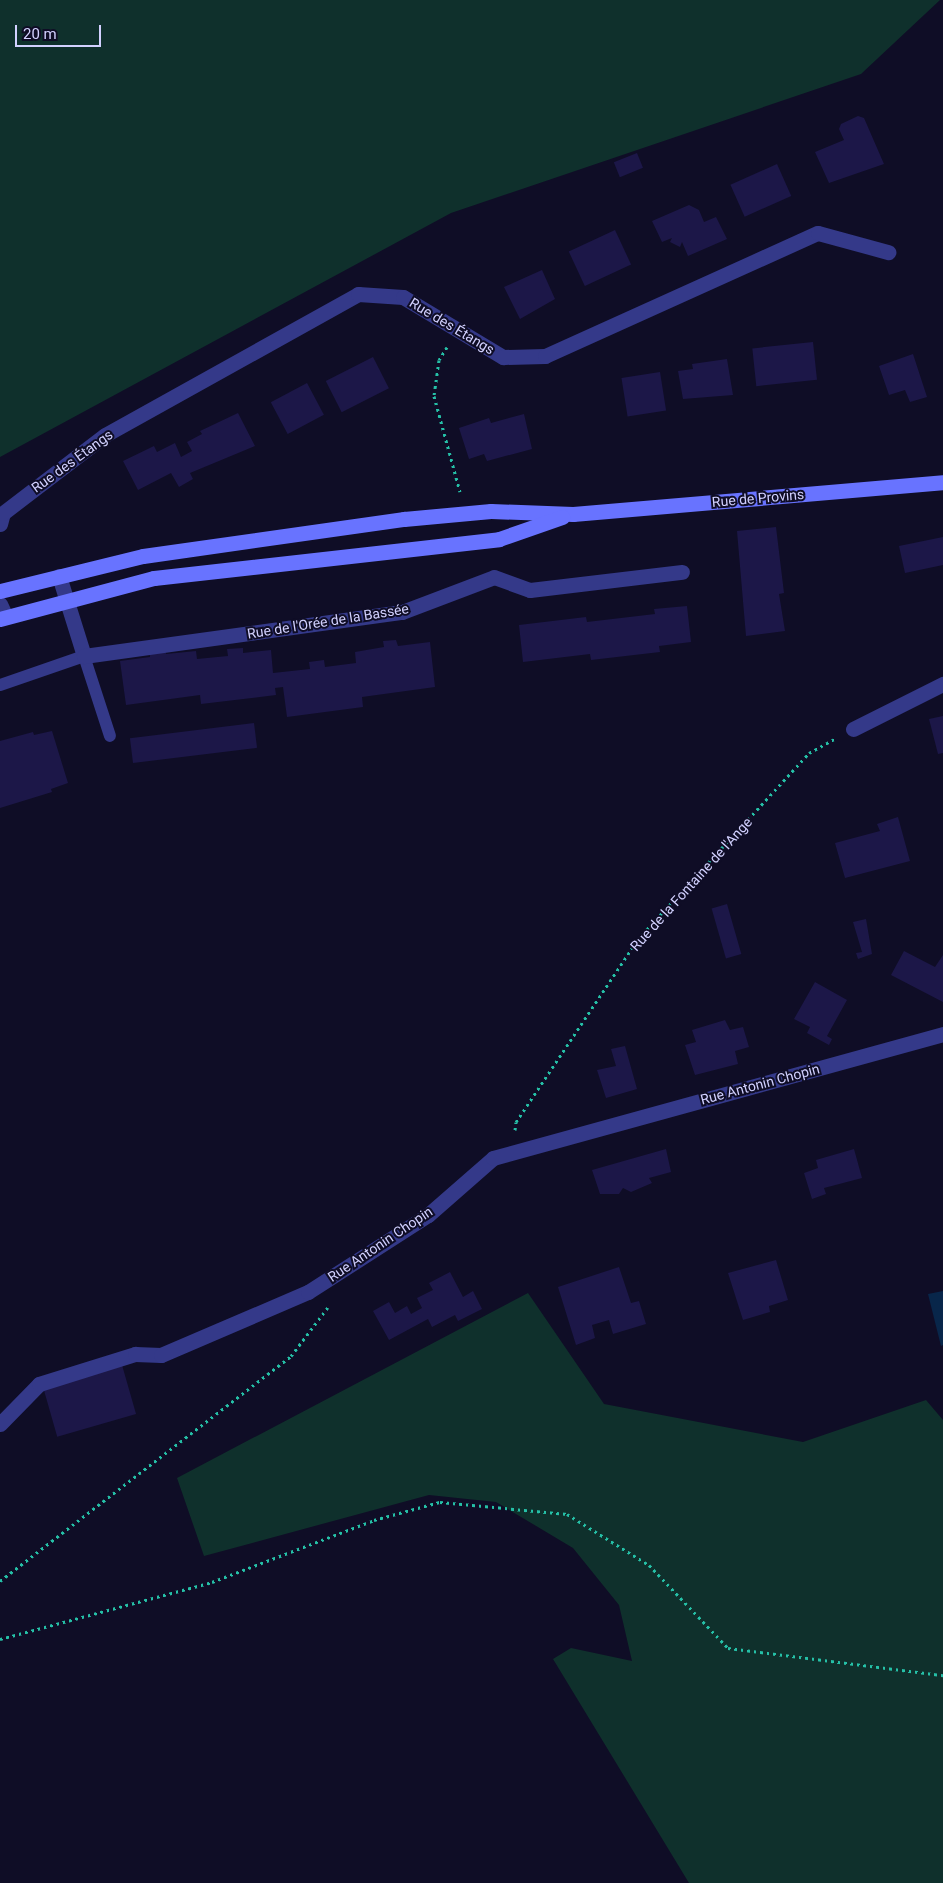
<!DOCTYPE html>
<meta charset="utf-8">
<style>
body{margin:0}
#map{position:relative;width:943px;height:1883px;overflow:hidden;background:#0f0d26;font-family:Roboto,sans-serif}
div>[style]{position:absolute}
.green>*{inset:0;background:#0f302c}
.water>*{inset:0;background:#08264a}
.building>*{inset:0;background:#1c1748;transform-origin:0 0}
.path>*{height:3px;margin-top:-1.5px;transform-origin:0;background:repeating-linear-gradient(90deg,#25c0a7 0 2.5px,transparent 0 6.5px)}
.lane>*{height:12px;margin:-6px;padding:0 6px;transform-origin:6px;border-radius:6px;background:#343989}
.street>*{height:15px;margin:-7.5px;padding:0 7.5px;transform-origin:7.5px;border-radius:7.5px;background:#343989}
.secondary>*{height:15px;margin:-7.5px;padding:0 7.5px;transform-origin:7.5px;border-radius:7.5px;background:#6873ff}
span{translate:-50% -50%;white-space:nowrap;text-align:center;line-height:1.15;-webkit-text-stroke:4px #0f0d26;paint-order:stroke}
.street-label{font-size:14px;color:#d2d1ff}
.scale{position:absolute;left:15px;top:25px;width:86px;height:22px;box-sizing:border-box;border:2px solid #d2d1ff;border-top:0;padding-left:6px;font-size:15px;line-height:18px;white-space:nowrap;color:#d2d1ff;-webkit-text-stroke:4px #0f0d26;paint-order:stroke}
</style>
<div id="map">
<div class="green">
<div style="clip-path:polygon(0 0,940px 0,861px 74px,451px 213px,0 457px)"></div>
<div style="clip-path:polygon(528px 1293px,604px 1404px,803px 1442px,926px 1400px,943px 1420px,943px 1883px,689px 1883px,553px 1659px,571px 1648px,632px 1661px,619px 1605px,573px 1548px,496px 1502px,429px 1495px,204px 1556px,177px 1478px)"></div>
</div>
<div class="water">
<div style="clip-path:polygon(943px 1291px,943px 1345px,941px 1346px,928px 1294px)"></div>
</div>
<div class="building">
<div style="clip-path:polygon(858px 116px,864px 118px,884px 164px,829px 183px,815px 152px,844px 140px,839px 129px,841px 124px)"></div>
<div style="left:637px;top:153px;width:16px;height:25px;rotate:68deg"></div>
<div style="left:777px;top:164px;width:35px;height:51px;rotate:66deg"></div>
<div style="clip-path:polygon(689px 205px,699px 210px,704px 222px,716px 217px,727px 239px,688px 256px,682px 242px,680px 247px,670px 242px,672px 238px,662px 242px,652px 221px)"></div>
<div style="left:615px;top:230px;width:38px;height:51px;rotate:65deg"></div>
<div style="clip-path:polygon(542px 270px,555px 299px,520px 319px,504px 287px)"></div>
<div style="left:813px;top:342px;width:38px;height:61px;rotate:84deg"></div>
<div style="clip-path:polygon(913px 354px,927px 397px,910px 402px,905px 390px,889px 395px,879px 366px)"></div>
<div style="left:373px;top:357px;width:35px;height:53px;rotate:63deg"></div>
<div style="clip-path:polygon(727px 359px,733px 395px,683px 399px,678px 371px,693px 369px,692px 364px)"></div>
<div style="left:660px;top:372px;width:39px;height:39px;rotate:81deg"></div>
<div style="left:307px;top:383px;width:36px;height:41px;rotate:62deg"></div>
<div style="clip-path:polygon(238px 413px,255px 446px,190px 473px,193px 479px,179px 487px,171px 473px,138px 490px,123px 461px,154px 446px,157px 452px,175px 443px,181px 457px,192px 451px,187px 442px,202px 434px,200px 431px)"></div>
<div style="clip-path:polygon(524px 414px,532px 449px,487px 461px,484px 454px,469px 459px,459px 428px,489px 418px,491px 423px)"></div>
<div style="clip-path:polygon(776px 527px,784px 593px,779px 594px,785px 631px,746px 636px,737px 531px)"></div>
<div style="clip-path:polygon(943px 537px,943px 565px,905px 573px,899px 546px)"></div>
<div style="clip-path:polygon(687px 606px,691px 642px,659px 646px,660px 652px,591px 660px,590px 654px,523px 662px,519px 625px,586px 617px,587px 622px,655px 614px,654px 609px)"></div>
<div style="clip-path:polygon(396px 640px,398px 646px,430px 642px,435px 687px,362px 697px,363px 707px,287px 717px,283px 687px,275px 688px,276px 695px,201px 704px,200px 695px,126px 705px,120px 661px,150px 657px,150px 650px,165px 648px,166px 654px,196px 651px,197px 659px,228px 656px,227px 649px,243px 648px,243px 653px,271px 650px,273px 673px,310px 669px,309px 662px,324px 660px,325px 667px,356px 663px,355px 652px,384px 647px,383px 641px)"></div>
<div style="clip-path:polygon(943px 716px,943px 753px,938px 754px,929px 719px)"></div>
<div style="left:254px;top:723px;width:25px;height:125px;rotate:83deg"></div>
<div style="clip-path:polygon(52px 731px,68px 783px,51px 789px,52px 792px,0 808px,0 741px,33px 732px,34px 735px)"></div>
<div style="clip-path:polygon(898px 817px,910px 861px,845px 878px,835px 843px,880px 831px,877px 824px)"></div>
<div style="left:727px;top:904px;width:52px;height:16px;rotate:74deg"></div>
<div style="clip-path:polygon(866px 919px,872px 954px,858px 959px,856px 953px,862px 952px,853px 922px)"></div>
<div style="clip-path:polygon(904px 951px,935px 967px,943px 955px,943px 1002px,891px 975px)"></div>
<div style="clip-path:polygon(815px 982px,847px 1000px,827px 1036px,832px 1039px,829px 1045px,807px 1033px,810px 1027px,794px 1019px)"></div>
<div style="clip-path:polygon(725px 1020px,730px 1030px,743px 1027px,749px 1047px,735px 1051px,738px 1064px,695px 1075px,685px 1045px,696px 1042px,692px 1030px)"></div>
<div style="clip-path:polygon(625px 1046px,637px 1089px,606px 1098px,597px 1070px,616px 1066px,611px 1049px)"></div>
<div style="clip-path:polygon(666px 1149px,671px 1172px,649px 1178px,652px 1183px,631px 1192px,623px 1188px,619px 1194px,600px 1194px,592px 1170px)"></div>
<div style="clip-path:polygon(854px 1149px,862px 1178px,824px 1188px,826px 1194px,812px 1199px,804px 1173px,818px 1168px,816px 1160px)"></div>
<div style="clip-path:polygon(776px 1260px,788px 1300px,769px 1306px,770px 1312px,743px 1320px,728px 1273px)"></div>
<div style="clip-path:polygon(619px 1267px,631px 1303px,639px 1301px,646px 1324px,613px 1334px,609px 1320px,592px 1325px,595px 1338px,576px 1345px,558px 1287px)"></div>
<div style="clip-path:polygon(450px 1272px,463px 1297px,473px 1291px,482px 1309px,458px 1321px,455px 1315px,432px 1327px,428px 1319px,389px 1340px,373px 1311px,389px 1302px,395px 1313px,407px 1306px,411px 1314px,422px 1308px,417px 1298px,433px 1290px,429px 1283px)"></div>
<div style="left:122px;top:1365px;width:51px;height:82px;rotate:74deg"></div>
</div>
<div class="path">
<div style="left:447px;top:347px;width:15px;rotate:122deg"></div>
<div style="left:439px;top:360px;width:36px;rotate:98deg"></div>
<div style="left:434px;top:396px;width:99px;rotate:74.8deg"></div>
<div style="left:515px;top:1130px;width:8px;rotate:-83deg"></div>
<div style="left:516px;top:1122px;width:220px;rotate:-56.3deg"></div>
<div style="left:638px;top:939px;width:253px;rotate:-47.4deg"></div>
<div style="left:809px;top:753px;width:29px;rotate:-29deg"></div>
<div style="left:0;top:1581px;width:368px;rotate:-37.7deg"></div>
<div style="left:291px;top:1356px;width:61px;rotate:-52.9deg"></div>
<div style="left:0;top:1639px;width:220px;rotate:-15deg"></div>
<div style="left:212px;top:1582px;width:173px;rotate:-20.9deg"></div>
<div style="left:374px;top:1520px;width:68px;rotate:-15.3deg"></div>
<div style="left:440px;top:1502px;width:128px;rotate:5.4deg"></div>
<div style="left:567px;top:1514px;width:97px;rotate:31.9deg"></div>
<div style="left:649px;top:1565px;width:115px;rotate:46.4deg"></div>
<div style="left:728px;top:1648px;width:217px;rotate:7.2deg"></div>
</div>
<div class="lane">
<div style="left:0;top:685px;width:89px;rotate:-19deg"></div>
<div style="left:84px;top:656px;width:84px;rotate:72deg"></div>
</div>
<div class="street">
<div style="left:0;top:524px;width:11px;rotate:-75deg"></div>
<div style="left:3px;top:513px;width:128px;rotate:-37.4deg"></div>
<div style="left:105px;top:435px;width:290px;rotate:-29.1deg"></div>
<div style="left:358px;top:294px;width:45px;rotate:3.8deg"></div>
<div style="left:403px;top:297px;width:117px;rotate:31deg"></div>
<div style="left:503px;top:357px;width:42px;rotate:-1.4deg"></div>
<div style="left:545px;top:356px;width:299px;rotate:-24.3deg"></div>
<div style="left:818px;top:233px;width:73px;rotate:15.2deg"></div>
<div style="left:59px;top:576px;width:84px;rotate:72.6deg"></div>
<div style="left:84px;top:656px;width:321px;rotate:-7.9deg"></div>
<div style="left:402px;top:612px;width:98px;rotate:-20.8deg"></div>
<div style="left:494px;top:577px;width:38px;rotate:20deg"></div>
<div style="left:530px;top:590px;width:153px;rotate:-6.8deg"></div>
<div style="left:0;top:604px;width:14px;rotate:65deg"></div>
<div style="left:853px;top:729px;width:101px;rotate:-26.6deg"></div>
<div style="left:0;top:1424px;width:56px;rotate:-45.7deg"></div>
<div style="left:39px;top:1384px;width:101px;rotate:-17.4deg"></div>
<div style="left:135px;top:1354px;width:26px;rotate:2deg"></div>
<div style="left:161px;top:1355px;width:160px;rotate:-23.2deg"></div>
<div style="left:308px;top:1292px;width:143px;rotate:-32.7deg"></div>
<div style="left:428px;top:1215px;width:86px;rotate:-41.2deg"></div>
<div style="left:493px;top:1158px;width:467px;rotate:-15.4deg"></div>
</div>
<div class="secondary">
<div style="left:0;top:591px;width:147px;rotate:-13.8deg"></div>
<div style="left:143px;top:556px;width:264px;rotate:-8.1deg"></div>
<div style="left:404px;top:519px;width:87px;rotate:-5.3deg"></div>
<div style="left:491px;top:511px;width:82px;rotate:2.1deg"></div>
<div style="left:573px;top:514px;width:371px;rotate:-4.9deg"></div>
<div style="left:0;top:619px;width:159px;rotate:-14.9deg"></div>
<div style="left:154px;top:578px;width:347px;rotate:-6.4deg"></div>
<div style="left:499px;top:539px;width:67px;rotate:-19.2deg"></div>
</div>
<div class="street-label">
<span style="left:452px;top:326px;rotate:31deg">Rue des Étangs</span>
<span style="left:72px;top:461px;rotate:-36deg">Rue des Étangs</span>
<span style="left:758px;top:498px;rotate:-5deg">Rue de Provins</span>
<span style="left:328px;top:621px;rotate:-9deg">Rue de l'Orée de la Bassée</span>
<span style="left:691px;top:884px;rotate:-48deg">Rue de la Fontaine de l'Ange</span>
<span style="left:760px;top:1084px;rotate:-15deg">Rue Antonin Chopin</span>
<span style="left:380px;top:1244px;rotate:-34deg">Rue Antonin Chopin</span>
</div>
<div class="scale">20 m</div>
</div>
